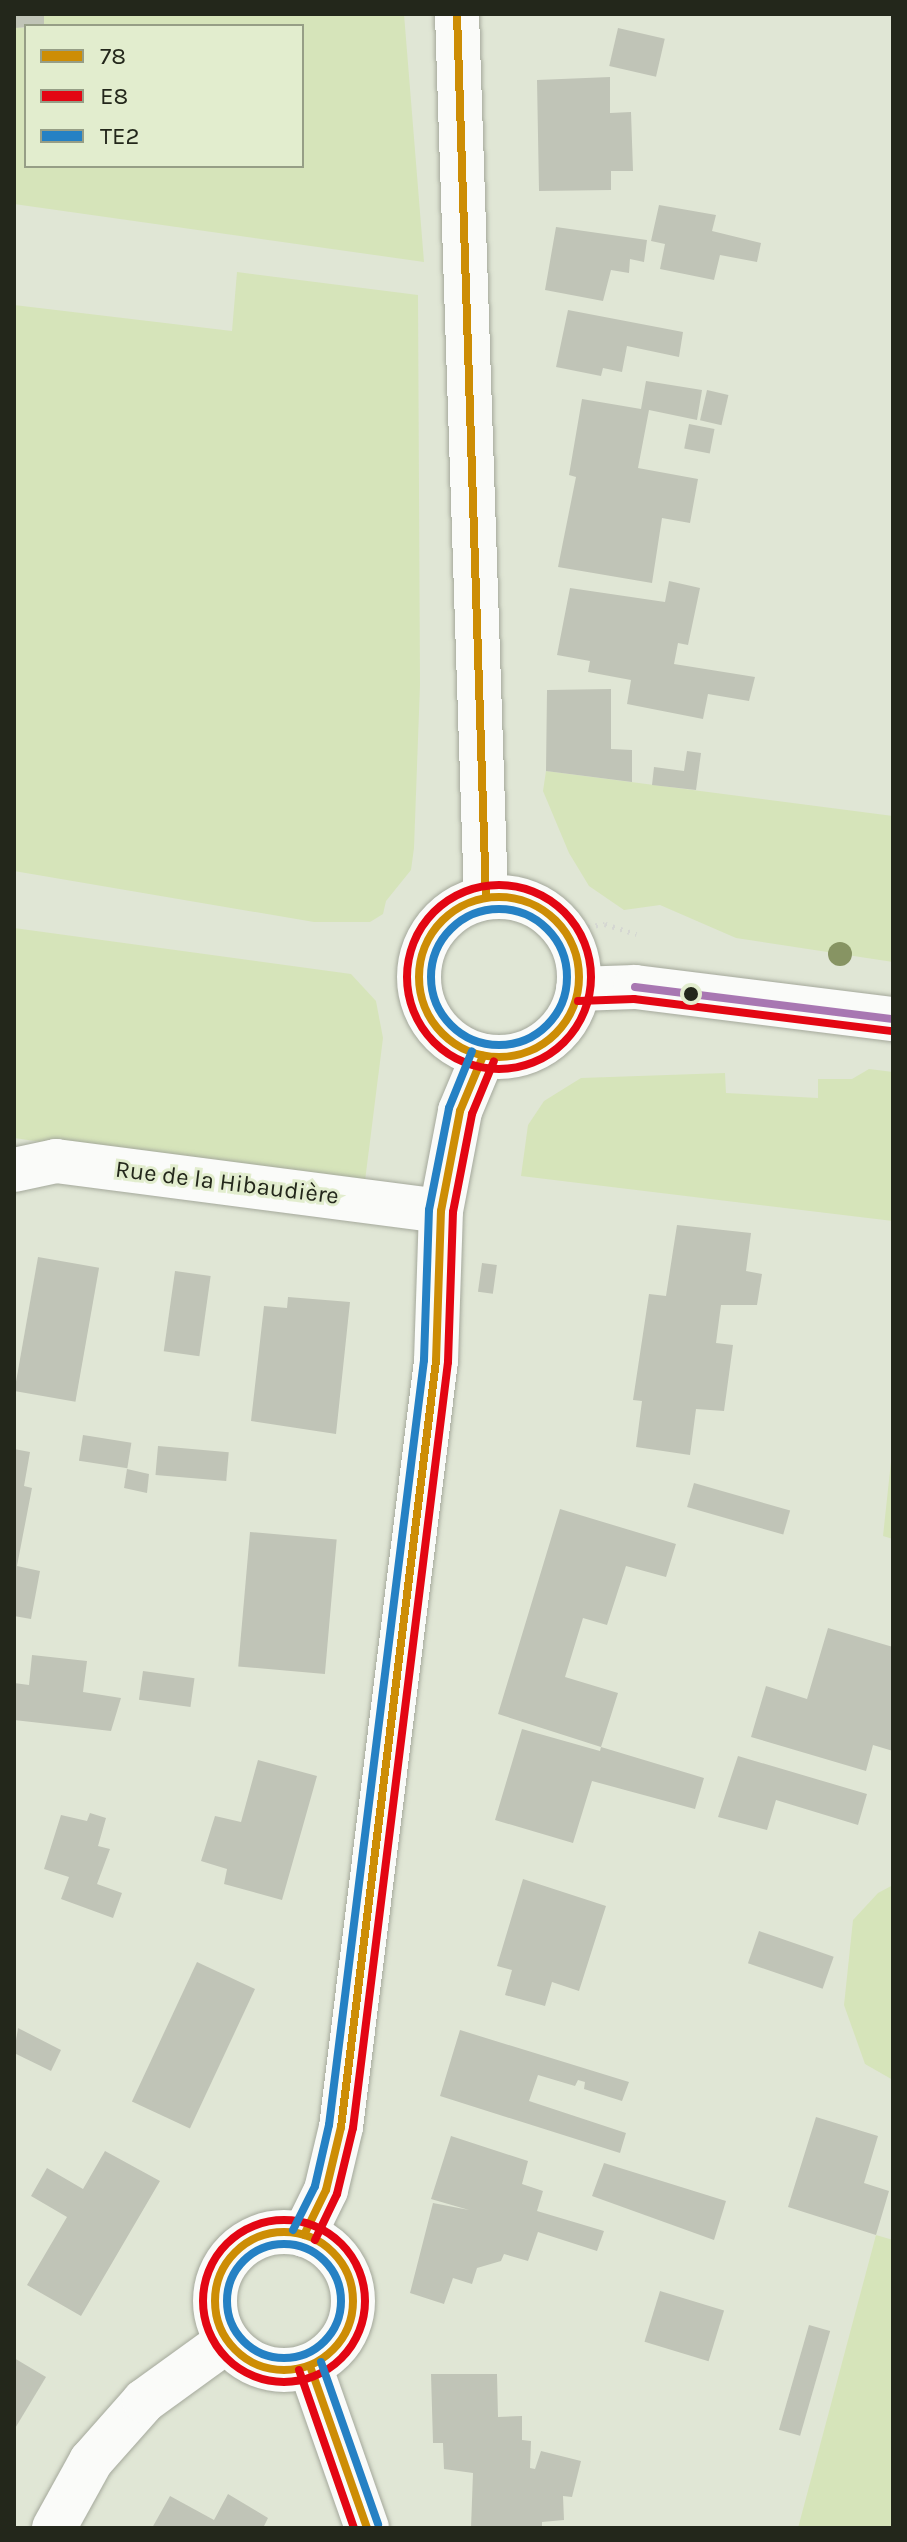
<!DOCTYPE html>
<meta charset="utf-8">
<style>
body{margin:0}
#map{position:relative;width:907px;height:2542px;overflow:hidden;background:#e0e6d5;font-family:Karla,sans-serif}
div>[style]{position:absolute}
.green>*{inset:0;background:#d6e4ba}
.building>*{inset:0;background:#c0c4b7;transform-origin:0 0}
.path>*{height:5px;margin-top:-2.5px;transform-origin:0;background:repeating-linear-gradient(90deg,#d5d7d2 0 2px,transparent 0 8px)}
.roads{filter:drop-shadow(0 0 2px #a4a89b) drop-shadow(0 0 2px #a4a89b)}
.minor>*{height:44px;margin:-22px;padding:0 22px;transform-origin:22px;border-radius:22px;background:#fafbf9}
.minor>.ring{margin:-22px;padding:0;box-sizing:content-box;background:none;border:44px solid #fafbf9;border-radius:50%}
.bus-1>*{height:8px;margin:-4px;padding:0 4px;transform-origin:4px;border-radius:4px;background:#cd8d05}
.bus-1>.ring{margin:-4px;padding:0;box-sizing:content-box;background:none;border:8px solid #cd8d05;border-radius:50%}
.bus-2>*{height:8px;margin:-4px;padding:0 4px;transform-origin:4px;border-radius:4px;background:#e30613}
.bus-2>.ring{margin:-4px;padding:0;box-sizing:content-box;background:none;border:8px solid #e30613;border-radius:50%}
.bus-3>*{height:8px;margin:-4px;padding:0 4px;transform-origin:4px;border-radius:4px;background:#2581c4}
.bus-3>.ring{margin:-4px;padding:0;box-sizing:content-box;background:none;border:8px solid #2581c4;border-radius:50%}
.bus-4>*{height:8px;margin:-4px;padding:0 4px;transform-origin:4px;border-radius:4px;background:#a877b2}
.trees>*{width:24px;height:24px;margin:-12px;border-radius:50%;background:#879463}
.dots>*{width:22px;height:22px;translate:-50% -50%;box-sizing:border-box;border:4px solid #e2edce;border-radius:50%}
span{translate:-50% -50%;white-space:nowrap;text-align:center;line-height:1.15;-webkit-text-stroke:6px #e2edce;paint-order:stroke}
.street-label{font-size:24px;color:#23271b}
.frame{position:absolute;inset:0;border:16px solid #23271b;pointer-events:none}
.legend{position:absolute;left:24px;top:24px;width:280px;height:144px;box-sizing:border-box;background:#e2edce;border:2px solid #969e86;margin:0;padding:10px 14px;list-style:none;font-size:24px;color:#23271b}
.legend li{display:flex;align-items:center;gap:16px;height:40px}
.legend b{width:40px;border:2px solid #969e86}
</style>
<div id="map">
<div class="green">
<div style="clip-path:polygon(44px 14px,404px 14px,424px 262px,14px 204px,14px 27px,26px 28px,26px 166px,302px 166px,302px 26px,44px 26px)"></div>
<div style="clip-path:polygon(237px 272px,418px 295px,420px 685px,414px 848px,411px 870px,386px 901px,383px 914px,370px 922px,314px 922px,14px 871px,14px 305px,232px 331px)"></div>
<div style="clip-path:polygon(546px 771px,893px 816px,893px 962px,736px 938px,660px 905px,624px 910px,589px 886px,569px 853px,543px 791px)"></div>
<div style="clip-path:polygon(14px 928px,351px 974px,376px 1001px,383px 1038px,364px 1189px,14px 1138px)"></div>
<div style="clip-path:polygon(869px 1069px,893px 1072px,893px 1221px,521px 1176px,528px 1125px,544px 1101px,581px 1078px,725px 1073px,726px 1093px,818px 1098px,818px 1079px,852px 1079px)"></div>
<div style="clip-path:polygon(893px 1443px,893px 1539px,883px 1536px)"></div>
<div style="clip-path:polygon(893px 1885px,893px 2080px,865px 2064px,844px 2005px,853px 1920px,878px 1893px)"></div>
<div style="clip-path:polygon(876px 2235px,893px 2240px,893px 2528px,798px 2528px)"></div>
</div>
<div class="building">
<div style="clip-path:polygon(14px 14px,44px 14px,44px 26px,14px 28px)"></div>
<div style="left:618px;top:28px;width:48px;height:39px;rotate:13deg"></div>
<div style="clip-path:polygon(610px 77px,610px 113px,631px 112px,633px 171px,611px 171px,611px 190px,539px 191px,537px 80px)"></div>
<div style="clip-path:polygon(659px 205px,716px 215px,712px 231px,761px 243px,757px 262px,720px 255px,714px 280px,660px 269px,665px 244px,651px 241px)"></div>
<div style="clip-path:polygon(556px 227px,647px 240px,644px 262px,630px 259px,629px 273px,611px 270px,603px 301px,545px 290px)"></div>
<div style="clip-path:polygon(568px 310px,683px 332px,679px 357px,627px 346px,622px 372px,603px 368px,601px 376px,556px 367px)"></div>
<div style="clip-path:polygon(646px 381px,702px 390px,697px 420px,649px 410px,638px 468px,698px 479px,690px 523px,662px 518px,652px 583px,558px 567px,576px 477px,569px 475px,582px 399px,641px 409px)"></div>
<div style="left:707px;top:390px;width:22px;height:31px;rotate:13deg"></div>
<div style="left:689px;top:424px;width:26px;height:25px;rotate:11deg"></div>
<div style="clip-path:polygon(669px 581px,700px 588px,688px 645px,678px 643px,674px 664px,755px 677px,749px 701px,708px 694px,703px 719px,627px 704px,631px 680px,588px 672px,590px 661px,557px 655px,570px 588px,665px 602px)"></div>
<div style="clip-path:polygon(611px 689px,611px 749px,632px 750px,632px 782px,546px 771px,547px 690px)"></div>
<div style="clip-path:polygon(687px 751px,701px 753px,696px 790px,652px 785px,654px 767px,684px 771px)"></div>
<div style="clip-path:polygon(677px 1225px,751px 1233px,746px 1271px,762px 1274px,757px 1305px,721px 1305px,716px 1343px,733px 1345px,724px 1411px,696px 1409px,690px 1455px,636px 1447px,642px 1401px,633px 1400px,649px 1294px,666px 1296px)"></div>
<div style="left:38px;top:1257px;width:62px;height:136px;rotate:10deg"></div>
<div style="left:482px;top:1263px;width:15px;height:29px;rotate:8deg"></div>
<div style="left:175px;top:1271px;width:36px;height:81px;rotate:8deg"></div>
<div style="clip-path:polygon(288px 1297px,350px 1302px,336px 1434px,251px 1421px,264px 1306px,287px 1308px)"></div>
<div style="left:83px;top:1435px;width:49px;height:26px;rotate:9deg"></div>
<div style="left:158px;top:1446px;width:71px;height:29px;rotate:5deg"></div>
<div style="clip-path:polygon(14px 1449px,30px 1452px,24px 1486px,32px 1488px,17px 1566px,40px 1571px,31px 1619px,14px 1616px)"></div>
<div style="clip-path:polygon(127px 1469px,149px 1474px,147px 1493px,124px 1488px)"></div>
<div style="left:694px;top:1483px;width:100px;height:25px;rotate:16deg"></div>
<div style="clip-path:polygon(560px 1509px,676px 1544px,666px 1577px,626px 1566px,607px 1625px,583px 1618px,565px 1677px,618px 1693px,601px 1747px,704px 1778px,695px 1809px,592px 1781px,573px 1843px,495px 1820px,522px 1729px,600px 1751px,601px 1747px,498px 1714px)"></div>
<div style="left:250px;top:1532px;width:87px;height:135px;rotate:5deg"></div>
<div style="clip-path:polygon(828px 1628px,893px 1647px,893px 1751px,873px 1745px,866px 1771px,751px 1737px,766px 1686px,807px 1699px)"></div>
<div style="clip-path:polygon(32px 1655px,87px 1661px,83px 1692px,121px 1698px,111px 1731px,14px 1720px,14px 1683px,29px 1685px)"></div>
<div style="left:143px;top:1671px;width:52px;height:29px;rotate:8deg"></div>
<div style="clip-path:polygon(738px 1756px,867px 1794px,858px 1825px,776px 1800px,767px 1830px,718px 1817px)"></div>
<div style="clip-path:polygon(258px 1760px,317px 1776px,282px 1900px,224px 1884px,227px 1869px,201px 1861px,215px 1816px,241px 1822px)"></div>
<div style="clip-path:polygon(90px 1813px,106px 1818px,98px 1846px,110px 1849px,97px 1884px,122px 1893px,113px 1918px,61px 1899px,69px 1877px,44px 1869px,61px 1815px,87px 1821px)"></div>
<div style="clip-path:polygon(523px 1879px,606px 1906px,579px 1991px,552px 1982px,545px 2006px,505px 1995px,512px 1970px,497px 1966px)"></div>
<div style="left:759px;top:1931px;width:79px;height:34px;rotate:19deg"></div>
<div style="left:197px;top:1962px;width:64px;height:154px;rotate:25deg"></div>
<div style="clip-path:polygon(18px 2028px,61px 2050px,51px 2071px,14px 2053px)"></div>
<div style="clip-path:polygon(460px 2030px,629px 2082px,622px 2101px,584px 2089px,585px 2082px,578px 2080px,575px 2086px,538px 2075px,529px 2101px,626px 2133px,620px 2153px,440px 2096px)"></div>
<div style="clip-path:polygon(816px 2117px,878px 2136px,864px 2183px,889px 2191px,876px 2235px,788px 2207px)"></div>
<div style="clip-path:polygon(451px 2136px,528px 2161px,522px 2184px,543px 2191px,537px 2211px,604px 2231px,597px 2251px,538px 2232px,528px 2261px,504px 2254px,501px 2261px,477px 2268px,472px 2284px,453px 2278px,444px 2304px,410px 2293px,433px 2203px,469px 2210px,431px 2199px)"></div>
<div style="clip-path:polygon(105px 2151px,160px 2181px,81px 2316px,27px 2285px,67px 2217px,31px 2196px,47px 2168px,83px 2189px)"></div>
<div style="clip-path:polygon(604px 2163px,726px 2201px,714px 2240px,592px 2196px)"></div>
<div style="left:660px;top:2291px;width:67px;height:53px;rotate:17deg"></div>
<div style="left:809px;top:2325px;width:22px;height:109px;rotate:16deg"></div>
<div style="clip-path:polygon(14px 2358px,46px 2377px,14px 2430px)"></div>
<div style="clip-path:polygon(431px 2374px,497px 2374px,498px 2417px,522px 2416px,522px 2440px,531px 2441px,530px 2468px,535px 2469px,541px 2451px,581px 2461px,572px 2497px,563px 2496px,564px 2520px,542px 2522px,542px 2528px,471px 2528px,473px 2473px,444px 2469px,443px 2443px,433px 2443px)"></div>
<div style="clip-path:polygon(228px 2494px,268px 2518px,263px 2528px,152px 2528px,170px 2496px,214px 2520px)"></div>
</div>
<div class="path">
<div style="left:564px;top:930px;width:41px;rotate:-8.3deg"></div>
<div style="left:605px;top:924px;width:33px;rotate:18deg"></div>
</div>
<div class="roads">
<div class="minor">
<div style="left:457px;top:14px;width:883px;rotate:88.12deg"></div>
<div class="ring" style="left:419px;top:897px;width:116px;height:116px"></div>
<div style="left:578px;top:989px;width:57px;rotate:-2deg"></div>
<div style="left:635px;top:987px;width:260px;rotate:7.1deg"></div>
<div style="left:14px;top:1170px;width:43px;rotate:-12.1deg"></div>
<div style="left:56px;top:1161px;width:388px;rotate:7.4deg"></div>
<div class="ring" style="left:215px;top:2232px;width:94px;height:94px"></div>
<div style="left:304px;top:2235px;width:50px;rotate:-63.9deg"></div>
<div style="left:326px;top:2190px;width:65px;rotate:-76.6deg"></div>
<div style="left:341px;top:2127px;width:772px;rotate:-82.93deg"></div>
<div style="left:436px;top:1361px;width:150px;rotate:-88.1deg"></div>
<div style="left:441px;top:1211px;width:102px;rotate:-79.2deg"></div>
<div style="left:460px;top:1111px;width:60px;rotate:-67.3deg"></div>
<div style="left:310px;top:2366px;width:172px;rotate:70.6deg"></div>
<div style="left:54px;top:2528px;width:77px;rotate:-61.1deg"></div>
<div style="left:91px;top:2461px;width:80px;rotate:-48.5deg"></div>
<div style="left:144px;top:2401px;width:102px;rotate:-35.9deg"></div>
</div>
</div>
<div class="bus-1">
<div style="left:457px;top:14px;width:883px;rotate:88.12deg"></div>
<div class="ring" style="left:419px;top:897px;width:152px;height:152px"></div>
<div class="ring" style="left:215px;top:2232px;width:130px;height:130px"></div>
<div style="left:304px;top:2235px;width:50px;rotate:-63.9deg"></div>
<div style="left:326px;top:2190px;width:65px;rotate:-76.6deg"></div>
<div style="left:341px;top:2127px;width:772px;rotate:-82.93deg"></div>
<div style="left:436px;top:1361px;width:150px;rotate:-88.1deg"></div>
<div style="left:441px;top:1211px;width:102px;rotate:-79.2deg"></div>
<div style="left:460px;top:1111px;width:60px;rotate:-67.3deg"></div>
<div style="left:310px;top:2366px;width:172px;rotate:70.6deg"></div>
</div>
<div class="bus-2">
<div class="ring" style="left:407px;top:885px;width:176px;height:176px"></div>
<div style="left:578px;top:1001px;width:56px;rotate:-2deg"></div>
<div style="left:634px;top:999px;width:260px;rotate:7.1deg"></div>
<div class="ring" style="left:203px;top:2220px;width:154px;height:154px"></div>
<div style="left:315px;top:2240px;width:51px;rotate:-64.4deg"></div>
<div style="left:337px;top:2194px;width:68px;rotate:-76.4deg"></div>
<div style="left:353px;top:2128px;width:772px;rotate:-82.93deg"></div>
<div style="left:448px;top:1362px;width:150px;rotate:-88.1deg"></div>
<div style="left:453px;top:1212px;width:100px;rotate:-79deg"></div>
<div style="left:472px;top:1114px;width:57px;rotate:-67.5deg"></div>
<div style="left:299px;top:2370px;width:167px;rotate:70.8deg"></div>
</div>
<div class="bus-3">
<div class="ring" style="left:431px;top:909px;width:128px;height:128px"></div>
<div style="left:293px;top:2230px;width:49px;rotate:-63.4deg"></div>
<div style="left:315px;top:2186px;width:63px;rotate:-77.1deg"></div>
<div style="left:329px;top:2125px;width:771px;rotate:-82.92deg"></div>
<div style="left:424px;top:1360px;width:150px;rotate:-88.1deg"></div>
<div style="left:429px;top:1210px;width:104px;rotate:-78.9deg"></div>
<div style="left:449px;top:1108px;width:61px;rotate:-68deg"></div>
<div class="ring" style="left:227px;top:2244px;width:106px;height:106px"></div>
<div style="left:321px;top:2362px;width:172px;rotate:70.6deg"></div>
</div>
<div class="bus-4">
<div style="left:635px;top:987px;width:260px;rotate:7.1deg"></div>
</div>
<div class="trees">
<div style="left:840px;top:954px"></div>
</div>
<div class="dots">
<div style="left:691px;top:994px;background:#23271b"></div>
</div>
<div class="street-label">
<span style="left:227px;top:1183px;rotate:7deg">Rue de la Hibaudière</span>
</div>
<div class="frame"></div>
<ul class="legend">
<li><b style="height:10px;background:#cd8d05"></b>78</li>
<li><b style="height:10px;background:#e30613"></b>E8</li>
<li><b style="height:10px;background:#2581c4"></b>TE2</li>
</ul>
</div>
